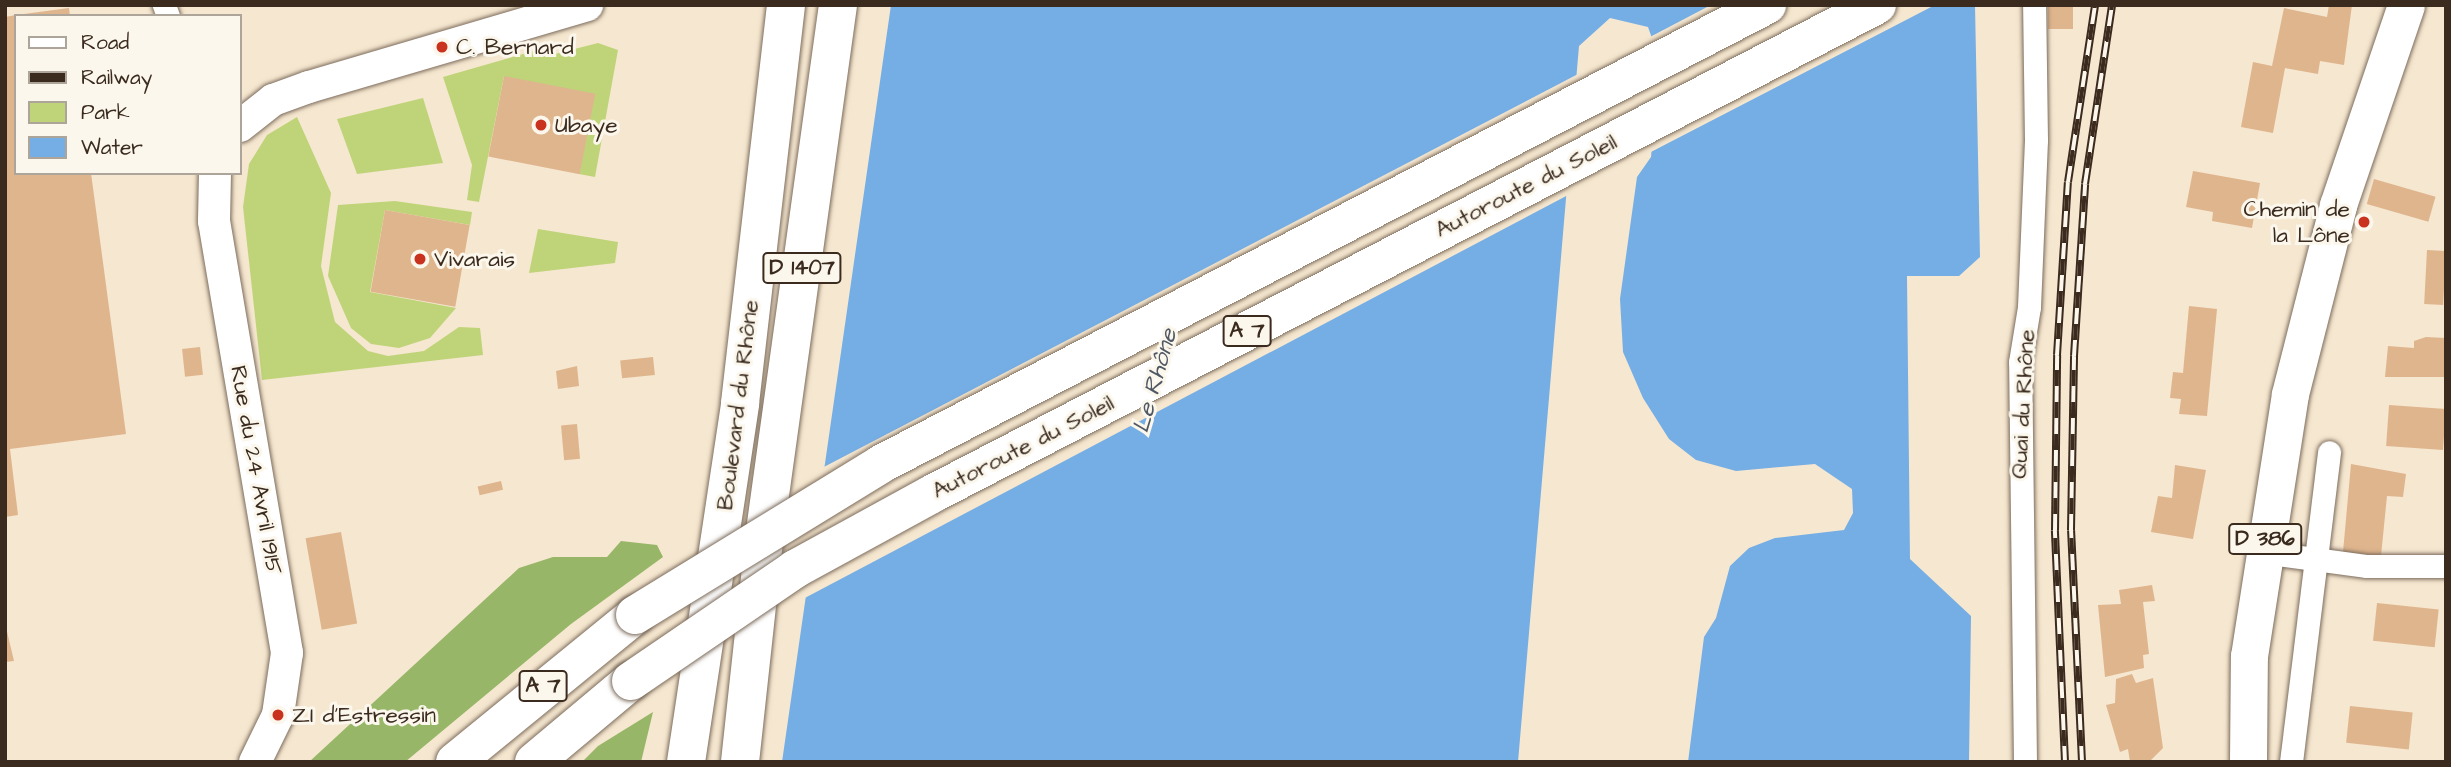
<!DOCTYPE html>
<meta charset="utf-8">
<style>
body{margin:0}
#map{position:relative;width:2451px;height:767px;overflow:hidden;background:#f6e7d0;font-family:"Architects Daughter",sans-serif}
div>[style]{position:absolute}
.green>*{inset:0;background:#bfd478}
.forest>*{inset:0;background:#97b668}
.water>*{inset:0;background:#75aee5}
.pier>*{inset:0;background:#f6e7d0}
.building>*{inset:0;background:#dfb58d;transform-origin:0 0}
.roads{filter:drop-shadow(0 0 2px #7c6c5c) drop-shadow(0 0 2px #7c6c5c)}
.street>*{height:23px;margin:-11.5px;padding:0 11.5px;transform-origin:11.5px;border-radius:11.5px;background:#fff}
.secondary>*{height:32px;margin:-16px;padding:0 16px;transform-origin:16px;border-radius:16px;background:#fff}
.primary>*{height:37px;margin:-18.5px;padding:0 18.5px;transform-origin:18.5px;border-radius:18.5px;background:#fff}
.highway>*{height:38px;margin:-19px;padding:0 19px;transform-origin:19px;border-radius:19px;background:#fff}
.rail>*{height:8px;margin-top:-4px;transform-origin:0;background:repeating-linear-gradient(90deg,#fbf7ec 0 16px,#3b2a1e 0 32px);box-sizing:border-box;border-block:2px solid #3b2a1e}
.bridges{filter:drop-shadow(0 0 2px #7c6c5c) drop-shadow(0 0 2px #7c6c5c)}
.highway-bridge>*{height:38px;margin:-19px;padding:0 19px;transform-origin:19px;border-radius:19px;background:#fff}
.dots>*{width:19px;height:19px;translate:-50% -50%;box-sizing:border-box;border:4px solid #fbf7ec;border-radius:50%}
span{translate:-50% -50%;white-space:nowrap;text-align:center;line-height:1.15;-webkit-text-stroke:6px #fbf7ec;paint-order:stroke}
.shield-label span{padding:2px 5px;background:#fbf7ec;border:2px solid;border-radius:5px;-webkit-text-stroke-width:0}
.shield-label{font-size:21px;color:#3b2a1e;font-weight:700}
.poi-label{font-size:23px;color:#3b2a1e}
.left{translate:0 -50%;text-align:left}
.right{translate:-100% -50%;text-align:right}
.street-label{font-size:23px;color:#3b2a1e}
.water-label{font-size:24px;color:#4f5864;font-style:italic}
.frame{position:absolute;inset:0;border:7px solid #3b2a1e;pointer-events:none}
.legend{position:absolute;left:14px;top:14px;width:228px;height:161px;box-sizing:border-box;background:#fbf7ec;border:2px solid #aea59a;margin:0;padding:9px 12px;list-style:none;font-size:21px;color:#3b2a1e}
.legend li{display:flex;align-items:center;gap:14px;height:35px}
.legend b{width:35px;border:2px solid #aea59a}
</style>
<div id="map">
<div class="green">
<div style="clip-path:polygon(598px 43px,618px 50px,595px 177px,579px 174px,504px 76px,479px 202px,467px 200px,472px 165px,443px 77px,547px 47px,555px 54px)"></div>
<div style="clip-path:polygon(423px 98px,443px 163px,357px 174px,337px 119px)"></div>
<div style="clip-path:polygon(297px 117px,331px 193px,321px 266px,335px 322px,368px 351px,388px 356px,424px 351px,459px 327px,480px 328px,483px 355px,262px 380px,243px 207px,249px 164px,267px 135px)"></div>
<div style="clip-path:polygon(395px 201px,472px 212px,470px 225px,385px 210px,370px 292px,456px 308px,430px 338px,399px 348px,371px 344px,351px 328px,328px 276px,338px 205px)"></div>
<div style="clip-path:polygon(538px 229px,618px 242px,615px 263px,529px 273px)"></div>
</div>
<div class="forest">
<div style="clip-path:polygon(621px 541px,657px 545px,663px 557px,571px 624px,405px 762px,309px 762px,519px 568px,553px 557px,607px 557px)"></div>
<div style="clip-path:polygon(653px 712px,641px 762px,582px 762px,598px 746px)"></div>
</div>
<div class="water">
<div style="clip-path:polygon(891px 5px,1975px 5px,1980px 257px,1959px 276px,1907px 276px,1910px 559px,1971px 616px,1969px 762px,1688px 762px,1704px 637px,1716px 618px,1730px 566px,1749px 548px,1775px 538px,1844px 530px,1853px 513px,1852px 489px,1815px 464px,1736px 471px,1696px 460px,1669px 439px,1643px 398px,1623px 352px,1620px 299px,1637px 177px,1651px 157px,1659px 58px,1648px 27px,1610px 18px,1579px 46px,1518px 762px,782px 762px)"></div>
</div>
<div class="pier">
<div style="clip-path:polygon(1711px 5px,1935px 5px,1647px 154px,1656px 59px,1648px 38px)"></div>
<div style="clip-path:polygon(1580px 73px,1570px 194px,801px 600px,820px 469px)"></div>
</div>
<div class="building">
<div style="left:2048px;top:5px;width:25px;height:24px"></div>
<div style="clip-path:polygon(2329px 5px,2352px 5px,2344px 65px,2320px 61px,2318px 74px,2285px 68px,2273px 133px,2241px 127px,2253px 62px,2272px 66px,2284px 8px,2327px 17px)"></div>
<div style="clip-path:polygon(69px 8px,70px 16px,24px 16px,24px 14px)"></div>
<div style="clip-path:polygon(16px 15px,16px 173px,91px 173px,126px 434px,10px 449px,18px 515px,5px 517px,5px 17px)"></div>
<div style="left:504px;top:76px;width:93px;height:82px;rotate:11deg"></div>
<div style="clip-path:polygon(2193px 171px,2260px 183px,2252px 228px,2212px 221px,2213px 212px,2186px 207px)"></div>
<div style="left:2374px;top:179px;width:64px;height:26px;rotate:16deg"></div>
<div style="left:385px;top:210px;width:86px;height:83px;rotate:10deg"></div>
<div style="left:2427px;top:250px;width:19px;height:54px;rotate:3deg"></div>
<div style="clip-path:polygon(2189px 306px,2217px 309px,2207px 416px,2179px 414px,2181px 399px,2170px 398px,2173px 372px,2183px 373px)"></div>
<div style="clip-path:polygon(2426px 337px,2446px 338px,2446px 377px,2385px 377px,2388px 346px,2414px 348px,2414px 341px)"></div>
<div style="left:200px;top:347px;width:28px;height:18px;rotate:84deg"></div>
<div style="left:653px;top:357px;width:18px;height:33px;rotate:84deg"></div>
<div style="clip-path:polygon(577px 366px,579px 386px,558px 389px,556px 371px)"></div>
<div style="left:2389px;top:405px;width:57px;height:41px;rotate:4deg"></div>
<div style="left:577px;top:424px;width:35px;height:16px;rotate:85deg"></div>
<div style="clip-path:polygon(2351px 464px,2406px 474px,2403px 497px,2387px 496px,2381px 556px,2343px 552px)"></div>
<div style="clip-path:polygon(2175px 465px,2206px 470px,2193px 539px,2151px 532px,2158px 496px,2172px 498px)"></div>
<div style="left:501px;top:481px;width:9px;height:24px;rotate:77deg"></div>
<div style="left:341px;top:532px;width:93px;height:36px;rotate:80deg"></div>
<div style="clip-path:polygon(2152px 585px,2155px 601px,2143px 602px,2149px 654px,2143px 655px,2144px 668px,2105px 677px,2098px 605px,2121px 604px,2119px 590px)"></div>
<div style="left:2377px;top:603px;width:62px;height:38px;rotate:6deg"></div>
<div style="clip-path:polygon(5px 623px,14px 661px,5px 662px)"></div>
<div style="clip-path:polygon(2132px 674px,2136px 683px,2153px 678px,2163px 748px,2149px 762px,2130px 762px,2128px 749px,2120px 752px,2106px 705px,2115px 703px,2116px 679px)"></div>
<div style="left:2350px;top:706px;width:63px;height:37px;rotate:6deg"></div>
</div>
<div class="roads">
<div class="street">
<div style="left:164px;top:5px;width:12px;rotate:70deg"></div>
<div style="left:2263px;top:552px;width:105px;rotate:7.7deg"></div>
<div style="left:2367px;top:566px;width:79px"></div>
<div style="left:2025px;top:762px;width:400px;rotate:-90.7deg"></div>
<div style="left:2020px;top:362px;width:56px;rotate:-80.7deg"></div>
<div style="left:2029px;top:307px;width:167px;rotate:-87.6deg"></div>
<div style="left:2036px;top:140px;width:135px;rotate:-90.8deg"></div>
<div style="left:2291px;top:762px;width:312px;rotate:-83deg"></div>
</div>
<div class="secondary">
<div style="left:240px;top:126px;width:42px;rotate:-38.2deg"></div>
<div style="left:273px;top:100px;width:38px;rotate:-20deg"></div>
<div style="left:309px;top:87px;width:290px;rotate:-16.4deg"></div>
<div style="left:215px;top:173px;width:48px;rotate:91.2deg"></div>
<div style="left:214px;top:221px;width:438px;rotate:80.4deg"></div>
<div style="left:287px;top:653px;width:63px;rotate:98.3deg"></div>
<div style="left:278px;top:715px;width:52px;rotate:116.1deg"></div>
</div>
<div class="primary">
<div style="left:2248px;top:762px;width:106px;rotate:-89.5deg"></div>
<div style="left:2249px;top:656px;width:265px;rotate:-81.1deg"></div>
<div style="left:2290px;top:394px;width:195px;rotate:-75.7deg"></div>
<div style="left:2338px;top:205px;width:211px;rotate:-71.2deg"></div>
</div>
<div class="highway">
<div style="left:455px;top:762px;width:232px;rotate:-39.2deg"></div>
<div style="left:534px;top:762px;width:126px;rotate:-39.9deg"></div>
<div style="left:686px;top:762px;width:363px;rotate:-81.4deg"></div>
<div style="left:740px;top:403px;width:401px;rotate:-83.4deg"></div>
<div style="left:740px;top:762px;width:232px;rotate:-83.8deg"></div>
<div style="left:765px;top:531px;width:531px;rotate:-82.1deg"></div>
</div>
</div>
<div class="rail">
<div style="left:2065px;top:762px;width:232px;rotate:-92.5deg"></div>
<div style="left:2055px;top:530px;width:175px;rotate:-89.3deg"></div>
<div style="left:2057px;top:355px;width:173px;rotate:-86.4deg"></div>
<div style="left:2068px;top:182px;width:179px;rotate:-81.3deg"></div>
<div style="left:2082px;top:762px;width:232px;rotate:-92.7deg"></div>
<div style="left:2071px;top:530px;width:174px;rotate:-89deg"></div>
<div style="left:2074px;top:356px;width:172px;rotate:-86.3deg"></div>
<div style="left:2085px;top:184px;width:181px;rotate:-81.4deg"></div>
</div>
<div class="bridges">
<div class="highway-bridge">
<div style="left:635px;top:615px;width:289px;rotate:-31.5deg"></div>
<div style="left:881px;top:464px;width:998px;rotate:-27.39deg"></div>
<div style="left:631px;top:681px;width:199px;rotate:-34.3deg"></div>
<div style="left:795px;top:569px;width:156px;rotate:-28.7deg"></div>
<div style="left:932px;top:494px;width:1064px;rotate:-27.36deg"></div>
</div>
</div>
<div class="dots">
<div style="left:442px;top:47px;background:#c8321e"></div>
<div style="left:541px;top:125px;background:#c8321e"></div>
<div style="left:2364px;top:222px;background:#c8321e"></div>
<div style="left:420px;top:259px;background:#c8321e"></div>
<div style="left:278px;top:715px;background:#c8321e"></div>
</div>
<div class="shield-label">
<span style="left:802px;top:268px">D 1407</span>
<span style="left:1247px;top:331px">A 7</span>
<span style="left:2265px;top:539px">D 386</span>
<span style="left:543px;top:686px">A 7</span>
</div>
<div class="poi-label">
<span class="left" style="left:456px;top:47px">C. Bernard</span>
<span class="left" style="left:555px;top:125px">Ubaye</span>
<span class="right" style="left:2350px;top:222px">Chemin de<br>la Lône</span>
<span class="left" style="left:434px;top:259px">Vivarais</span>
<span class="left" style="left:292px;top:715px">ZI d'Estressin</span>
</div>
<div class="street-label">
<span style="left:1526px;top:186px;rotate:-27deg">Autoroute du Soleil</span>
<span style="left:2023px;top:404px;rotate:-87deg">Quai du Rhône</span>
<span style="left:738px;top:405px;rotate:-83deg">Boulevard du Rhône</span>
<span style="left:1023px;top:447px;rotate:-27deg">Autoroute du Soleil</span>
<span style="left:256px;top:470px;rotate:80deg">Rue du 24 Avril 1915</span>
</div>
<div class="water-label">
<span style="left:1156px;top:381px;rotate:-74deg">Le Rhône</span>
</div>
<div class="frame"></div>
<ul class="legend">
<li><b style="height:9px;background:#fff"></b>Road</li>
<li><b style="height:9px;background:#3b2a1e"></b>Railway</li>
<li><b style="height:19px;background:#bfd478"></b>Park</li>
<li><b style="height:19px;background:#75aee5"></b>Water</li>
</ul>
</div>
